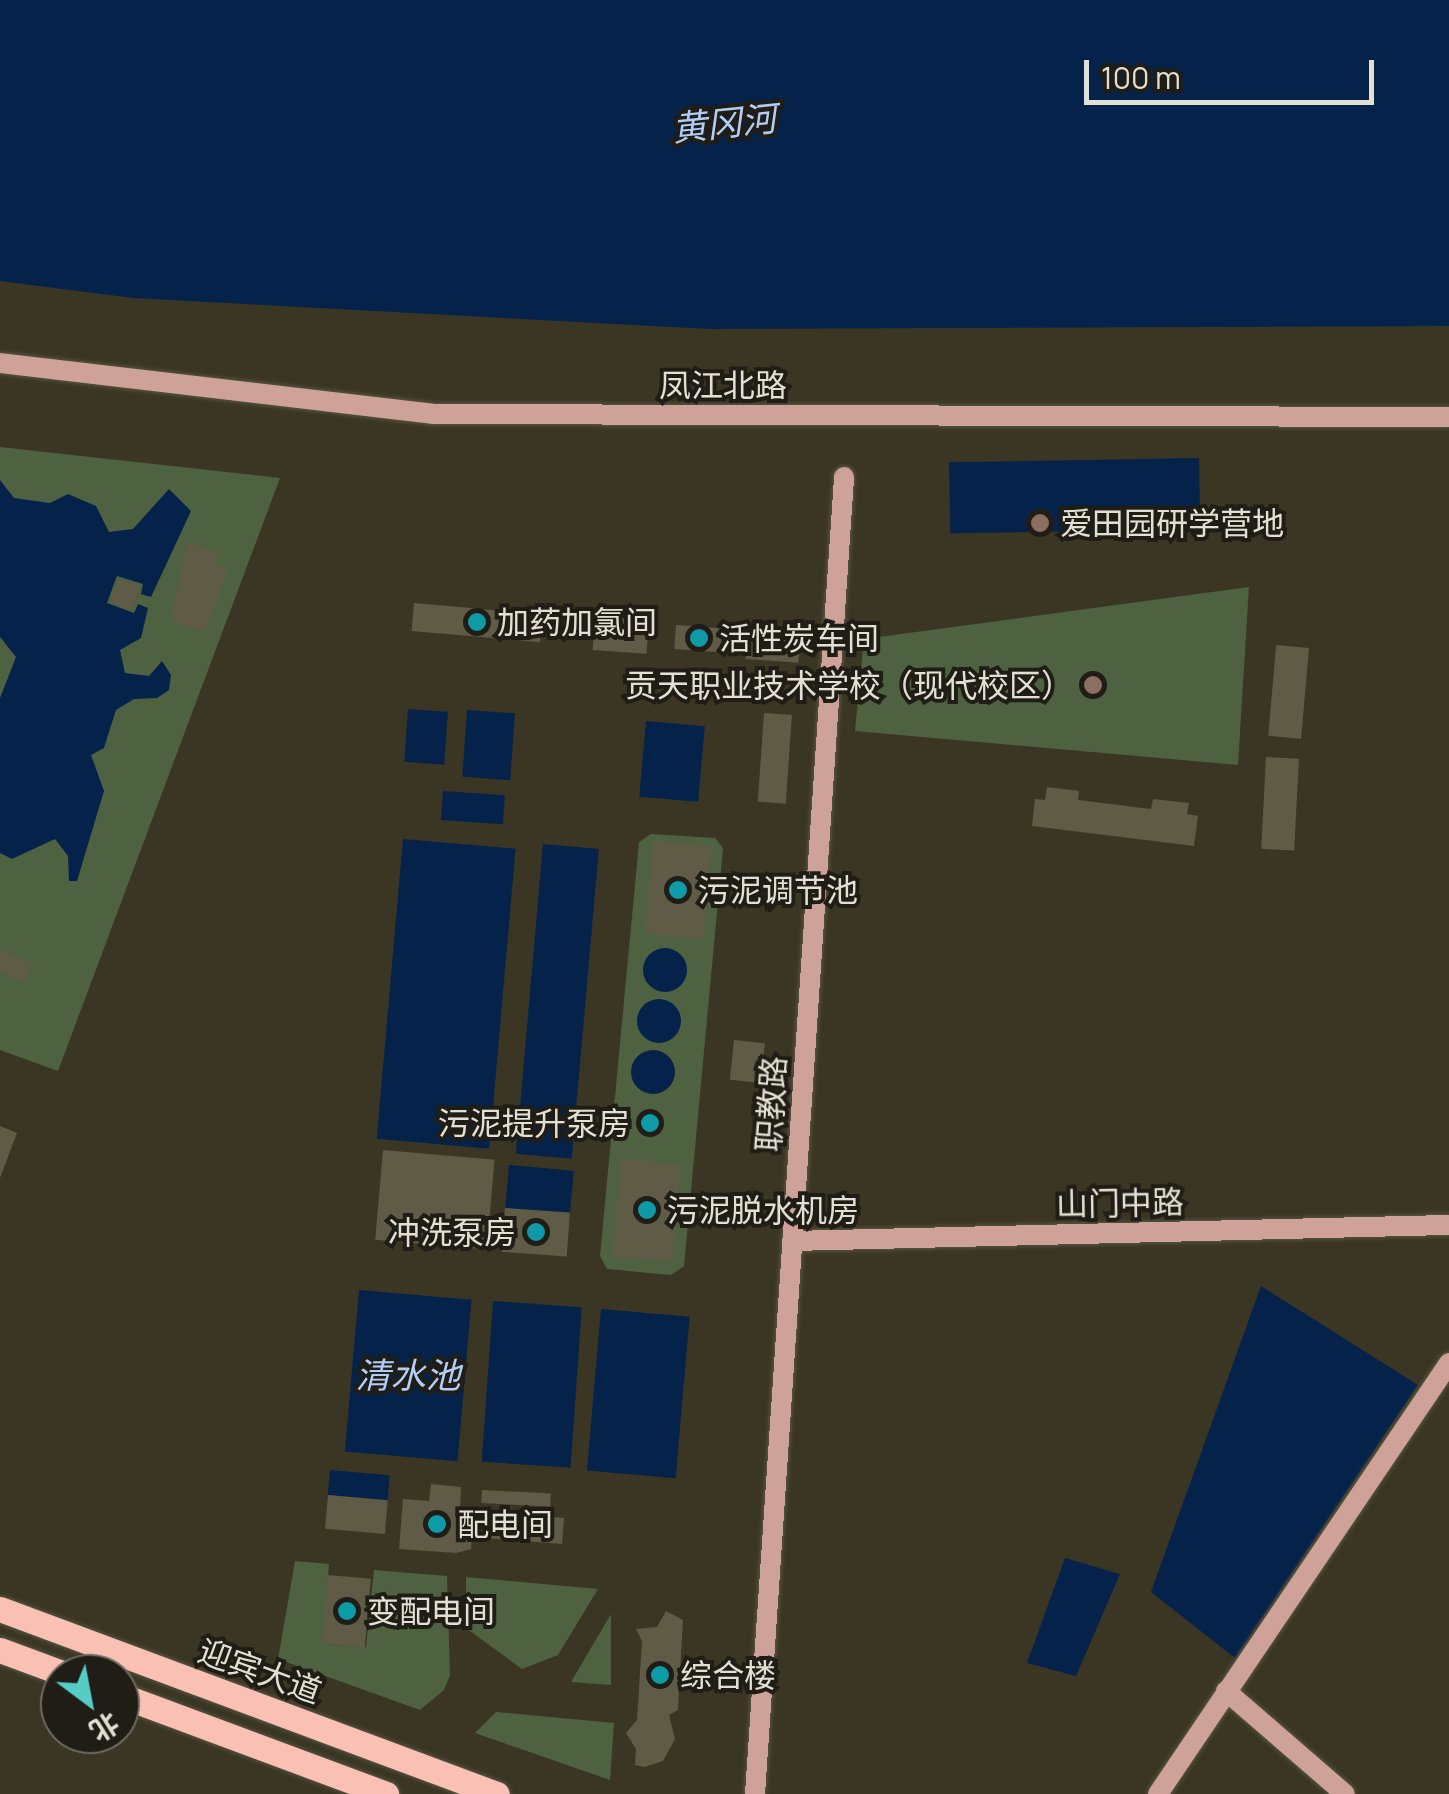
<!DOCTYPE html>
<meta charset="utf-8">
<style>
body{margin:0}
#map{position:relative;width:1449px;height:1794px;overflow:hidden;background:#3a3623;font-family:Manrope,"Noto Sans SC",sans-serif}
div>[style]{position:absolute}
.green>*{inset:0;background:#4e6242}
.water>*{inset:0;background:#05224b;transform-origin:0 0}
.round{border-radius:50%}
.building>*{inset:0;background:#5f5b47;transform-origin:0 0}
.roads{filter:drop-shadow(0 0 2px #585443) drop-shadow(0 0 2px #585443)}
.secondary>*{height:20px;margin:-10px;padding:0 10px;transform-origin:10px;border-radius:10px;background:#cfa299}
.primary>*{height:25px;margin:-12.5px;padding:0 12.5px;transform-origin:12.5px;border-radius:12.5px;background:#fac0b4}
.dots>*{width:28px;height:28px;translate:-50% -50%;box-sizing:border-box;border:5px solid #1f1d15;border-radius:50%}
span{translate:-50% -50%;white-space:nowrap;text-align:center;line-height:1.15;-webkit-text-stroke:8px #1f1d15;paint-order:stroke}
.street-label{font-size:32px;color:#e2dfd4}
.poi-label{font-size:32px;color:#e2dfd4}
.left{translate:0 -50%;text-align:left}
.right{translate:-100% -50%;text-align:right}
.water-label{font-size:35px;color:#b1cef8;font-style:italic}
.north{position:absolute;left:40px;top:1654px;width:100px;height:100px;box-sizing:border-box;background:#1f1d15;border:2px solid #6d6b61;border-radius:50%;rotate:148deg;font-size:28px;font-weight:700;line-height:40px;text-align:center;color:#e2dfd4}
.north::after{content:'';display:block;margin:auto;width:35px;height:45px;background:#54cdc7;clip-path:polygon(50% 0,100% 100%,50% 72%,0 100%)}
.scale{position:absolute;left:1084px;top:60px;width:290px;height:45px;box-sizing:border-box;border:5px solid #e2dfd4;border-top:0;padding-left:12px;font-size:30px;line-height:35px;white-space:nowrap;color:#e2dfd4;-webkit-text-stroke:8px #1f1d15;paint-order:stroke}
</style>
<div id="map">
<div class="green">
<div style="clip-path:polygon(0 447px,280px 478px,58px 1071px,0 1050px)"></div>
<div style="clip-path:polygon(1249px 587px,1238px 765px,855px 731px,864px 639px)"></div>
<div style="clip-path:polygon(651px 834px,715px 838px,723px 848px,684px 1266px,671px 1275px,607px 1269px,600px 1256px,639px 842px)"></div>
<div style="clip-path:polygon(295px 1561px,329px 1564px,323px 1644px,366px 1647px,374px 1570px,447px 1576px,450px 1675px,444px 1690px,420px 1710px,278px 1659px)"></div>
<div style="clip-path:polygon(466px 1577px,598px 1589px,558px 1655px,522px 1669px,466px 1628px)"></div>
<div style="clip-path:polygon(611px 1614px,611px 1685px,571px 1682px)"></div>
<div style="clip-path:polygon(496px 1712px,614px 1723px,610px 1780px,475px 1733px)"></div>
</div>
<div class="water">
<div style="clip-path:polygon(0 0,1449px 0,1449px 326px,709px 329px,133px 298px,0 281px)"></div>
<div style="left:1199px;top:458px;width:71px;height:250px;rotate:89deg"></div>
<div style="clip-path:polygon(0 480px,14px 498px,50px 503px,68px 494px,96px 506px,109px 532px,133px 529px,169px 489px,191px 511px,151px 597px,141px 594px,143px 584px,117px 576px,107px 603px,134px 613px,138px 604px,148px 608px,141px 638px,120px 650px,125px 673px,149px 676px,162px 661px,171px 675px,169px 690px,157px 698px,134px 699px,116px 710px,104px 748px,91px 755px,104px 791px,77px 881px,69px 881px,68px 856px,55px 839px,12px 859px,0 853px,0 698px,16px 657px,0 637px)"></div>
<div style="left:408px;top:709px;width:40px;height:53px;rotate:4deg"></div>
<div style="left:467px;top:710px;width:48px;height:67px;rotate:4deg"></div>
<div style="left:646px;top:721px;width:59px;height:76px;rotate:5deg"></div>
<div style="left:443px;top:791px;width:62px;height:29px;rotate:4deg"></div>
<div style="left:403px;top:839px;width:113px;height:301px;rotate:5deg"></div>
<div style="left:543px;top:844px;width:56px;height:311px;rotate:5deg"></div>
<div class="round" style="left:643px;top:948px;width:44px;height:44px"></div>
<div class="round" style="left:637px;top:999px;width:44px;height:44px"></div>
<div class="round" style="left:631px;top:1050px;width:44px;height:44px"></div>
<div style="left:509px;top:1165px;width:65px;height:43px;rotate:5deg"></div>
<div style="clip-path:polygon(1261px 1286px,1418px 1385px,1235px 1658px,1151px 1592px)"></div>
<div style="left:359px;top:1290px;width:113px;height:162px;rotate:5deg"></div>
<div style="left:493px;top:1301px;width:89px;height:161px;rotate:4deg"></div>
<div style="left:601px;top:1309px;width:89px;height:162px;rotate:5deg"></div>
<div style="left:330px;top:1470px;width:60px;height:25px;rotate:5deg"></div>
<div style="clip-path:polygon(1065px 1558px,1120px 1574px,1076px 1676px,1027px 1663px)"></div>
</div>
<div class="building">
<div style="clip-path:polygon(187px 542px,218px 554px,215px 564px,228px 569px,205px 632px,171px 620px)"></div>
<div style="left:118px;top:579px;width:23px;height:25px;rotate:18deg"></div>
<div style="left:414px;top:603px;width:129px;height:28px;rotate:5deg"></div>
<div style="left:595px;top:616px;width:54px;height:34px;rotate:4deg"></div>
<div style="left:676px;top:625px;width:46px;height:24px;rotate:4deg"></div>
<div style="left:747px;top:637px;width:53px;height:22px;rotate:4deg"></div>
<div style="left:1309px;top:648px;width:91px;height:33px;rotate:95deg"></div>
<div style="left:764px;top:713px;width:28px;height:89px;rotate:4deg"></div>
<div style="left:1266px;top:757px;width:33px;height:92px;rotate:3deg"></div>
<div style="clip-path:polygon(1047px 787px,1079px 791px,1078px 800px,1151px 809px,1153px 799px,1189px 803px,1187px 814px,1198px 816px,1194px 846px,1032px 826px,1035px 799px,1045px 800px)"></div>
<div style="left:653px;top:841px;width:59px;height:93px;rotate:5deg"></div>
<div style="clip-path:polygon(0 950px,32px 964px,24px 982px,0 972px)"></div>
<div style="left:734px;top:1040px;width:31px;height:40px;rotate:6deg"></div>
<div style="left:639px;top:1110px;width:22px;height:24px;rotate:3deg"></div>
<div style="clip-path:polygon(0 1126px,17px 1133px,0 1178px)"></div>
<div style="left:383px;top:1150px;width:112px;height:90px;rotate:5deg"></div>
<div style="left:621px;top:1159px;width:60px;height:98px;rotate:5deg"></div>
<div style="left:505px;top:1208px;width:65px;height:44px;rotate:4deg"></div>
<div style="clip-path:polygon(431px 1484px,461px 1487px,460px 1510px,564px 1518px,562px 1544px,472px 1537px,471px 1549px,456px 1553px,399px 1549px,403px 1499px,429px 1501px)"></div>
<div style="left:482px;top:1490px;width:69px;height:13px;rotate:3deg"></div>
<div style="left:328px;top:1495px;width:60px;height:34px;rotate:5deg"></div>
<div style="left:328px;top:1575px;width:43px;height:69px;rotate:5deg"></div>
<div style="clip-path:polygon(666px 1611px,683px 1620px,678px 1710px,669px 1715px,675px 1739px,663px 1761px,644px 1767px,635px 1765px,636px 1749px,626px 1733px,637px 1720px,642px 1641px,636px 1629px,657px 1627px)"></div>
</div>
<div class="roads">
<div class="secondary">
<div style="left:0;top:363px;width:436px;rotate:6.7deg"></div>
<div style="left:433px;top:414px;width:1016px;rotate:0.17deg"></div>
<div style="left:792px;top:1241px;width:657px;rotate:-1.4deg"></div>
<div style="left:1226px;top:1691px;width:157px;rotate:40.9deg"></div>
<div style="left:755px;top:1794px;width:1320px;rotate:-86.13deg"></div>
<div style="left:1158px;top:1794px;width:520px;rotate:-55.97deg"></div>
</div>
<div class="primary">
<div style="left:0;top:1609px;width:530px;rotate:20.42deg"></div>
<div style="left:0;top:1650px;width:69px;rotate:20.3deg"></div>
<div style="left:120px;top:1695px;width:284px;rotate:20.4deg"></div>
</div>
</div>
<div class="dots">
<div style="left:1040px;top:523px;background:#8d6e63"></div>
<div style="left:477px;top:622px;background:#0f9aa8"></div>
<div style="left:699px;top:638px;background:#0f9aa8"></div>
<div style="left:1093px;top:685px;background:#8d6e63"></div>
<div style="left:678px;top:890px;background:#0f9aa8"></div>
<div style="left:650px;top:1123px;background:#0f9aa8"></div>
<div style="left:647px;top:1210px;background:#0f9aa8"></div>
<div style="left:536px;top:1232px;background:#0f9aa8"></div>
<div style="left:437px;top:1524px;background:#0f9aa8"></div>
<div style="left:347px;top:1611px;background:#0f9aa8"></div>
<div style="left:660px;top:1675px;background:#0f9aa8"></div>
</div>
<div class="street-label">
<span style="left:723px;top:385px">凤江北路</span>
<span style="left:771px;top:1104px;rotate:-86deg">职教路</span>
<span style="left:1120px;top:1203px;rotate:-1deg">山门中路</span>
<span style="left:260px;top:1671px;rotate:20deg">迎宾大道</span>
</div>
<div class="poi-label">
<span class="left" style="left:1060px;top:523px">爱田园研学营地</span>
<span class="left" style="left:497px;top:622px">加药加氯间</span>
<span class="left" style="left:719px;top:638px">活性炭车间</span>
<span class="right" style="left:1073px;top:685px">贡天职业技术学校（现代校区）</span>
<span class="left" style="left:698px;top:890px">污泥调节池</span>
<span class="right" style="left:630px;top:1123px">污泥提升泵房</span>
<span class="left" style="left:667px;top:1210px">污泥脱水机房</span>
<span class="right" style="left:516px;top:1232px">冲洗泵房</span>
<span class="left" style="left:457px;top:1524px">配电间</span>
<span class="left" style="left:367px;top:1611px">变配电间</span>
<span class="left" style="left:680px;top:1675px">综合楼</span>
</div>
<div class="water-label">
<span style="left:724px;top:123px;rotate:-6deg">黄冈河</span>
<span style="left:408px;top:1375px">清水池</span>
</div>
<div class="north">北</div>
<div class="scale">100 m</div>
</div>
